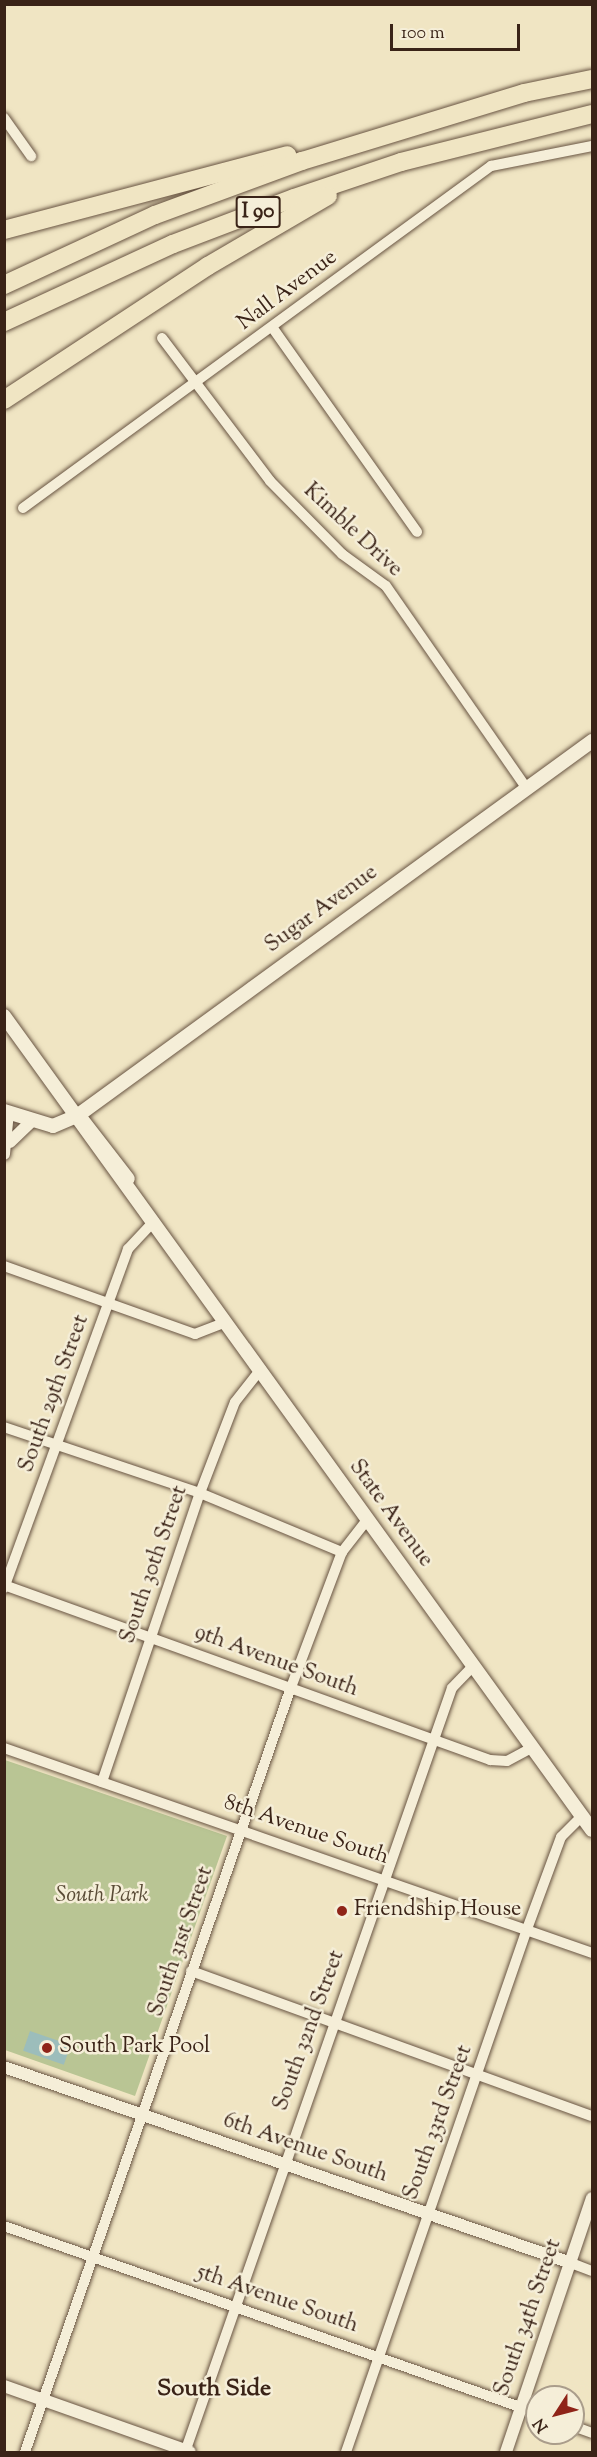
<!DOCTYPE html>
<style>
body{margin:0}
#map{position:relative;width:597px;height:2457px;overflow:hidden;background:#f0e5c3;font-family:"Sorts Mill Goudy",serif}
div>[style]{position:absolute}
.green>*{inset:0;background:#b9c594}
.water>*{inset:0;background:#9cbdbb;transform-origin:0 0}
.roads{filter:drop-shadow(0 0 2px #685442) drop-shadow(0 0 2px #685442)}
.minor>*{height:10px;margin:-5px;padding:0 5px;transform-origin:5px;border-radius:5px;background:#f5eed8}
.tertiary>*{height:12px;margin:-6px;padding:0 6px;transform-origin:6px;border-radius:6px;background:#f5eed8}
.secondary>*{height:14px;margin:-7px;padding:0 7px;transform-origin:7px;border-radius:7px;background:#f5eed8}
.motorway>*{height:18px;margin:-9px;padding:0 9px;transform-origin:9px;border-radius:9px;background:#f0e5c3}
.dots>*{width:16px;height:16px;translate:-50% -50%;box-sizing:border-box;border:3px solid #f5eed8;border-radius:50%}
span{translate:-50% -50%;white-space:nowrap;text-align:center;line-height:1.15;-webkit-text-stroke:5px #f5eed8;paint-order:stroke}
.shield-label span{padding:2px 4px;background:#f5eed8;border:2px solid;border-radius:4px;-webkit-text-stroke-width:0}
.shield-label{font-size:21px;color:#3a2317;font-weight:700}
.street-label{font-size:22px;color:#3a2317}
.park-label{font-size:22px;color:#5a4c36;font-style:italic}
.poi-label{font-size:22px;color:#3a2317}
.left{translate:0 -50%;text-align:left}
.neighbourhood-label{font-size:24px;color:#3a2317;font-weight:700}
.frame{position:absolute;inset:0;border:6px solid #3a2317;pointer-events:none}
.north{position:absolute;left:525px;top:2385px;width:60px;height:60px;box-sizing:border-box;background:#f5eed8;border:2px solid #aa9d8b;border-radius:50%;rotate:234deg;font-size:16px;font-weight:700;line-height:24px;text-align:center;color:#3a2317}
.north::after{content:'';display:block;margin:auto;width:21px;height:27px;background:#8f2418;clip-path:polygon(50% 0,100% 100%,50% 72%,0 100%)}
.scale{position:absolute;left:390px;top:24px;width:130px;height:27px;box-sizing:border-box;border:3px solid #3a2317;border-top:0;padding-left:8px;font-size:18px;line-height:21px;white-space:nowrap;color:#3a2317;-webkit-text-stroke:4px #f5eed8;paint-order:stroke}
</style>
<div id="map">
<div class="green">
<div style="clip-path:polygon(5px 1760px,227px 1836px,135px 2096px,5px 2050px)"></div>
</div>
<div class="water">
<div style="left:30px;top:2031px;width:43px;height:21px;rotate:19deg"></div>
</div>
<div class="roads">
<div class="minor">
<div style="left:4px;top:118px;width:47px;rotate:54.6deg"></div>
<div style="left:272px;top:327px;width:251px;rotate:54.7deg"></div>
<div style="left:162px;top:338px;width:179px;rotate:52.9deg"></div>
<div style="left:270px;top:481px;width:103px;rotate:45.4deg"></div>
<div style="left:342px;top:554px;width:54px;rotate:36deg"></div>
<div style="left:386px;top:586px;width:247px;rotate:55.2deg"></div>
<div style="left:23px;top:508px;width:580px;rotate:-36.16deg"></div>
<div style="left:491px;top:166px;width:103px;rotate:-11.2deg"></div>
<div style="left:4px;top:1266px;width:203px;rotate:19.6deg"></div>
<div style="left:195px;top:1334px;width:33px;rotate:-21deg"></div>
<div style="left:4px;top:1427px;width:207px;rotate:18.6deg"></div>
<div style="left:200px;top:1493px;width:154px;rotate:22.6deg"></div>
<div style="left:4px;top:1585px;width:517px;rotate:19.8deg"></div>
<div style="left:490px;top:1760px;width:17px;rotate:3deg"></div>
<div style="left:507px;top:1761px;width:30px;rotate:-28deg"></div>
<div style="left:4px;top:1588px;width:361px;rotate:-69.9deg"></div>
<div style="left:128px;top:1249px;width:38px;rotate:-47deg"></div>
<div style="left:4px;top:1748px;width:623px;rotate:19.22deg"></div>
<div style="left:102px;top:1782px;width:305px;rotate:-71.3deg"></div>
<div style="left:200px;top:1493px;width:97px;rotate:-69deg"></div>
<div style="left:235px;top:1402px;width:42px;rotate:-51.8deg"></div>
<div style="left:191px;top:1971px;width:426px;rotate:19.9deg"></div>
<div style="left:4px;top:2226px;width:565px;rotate:19.33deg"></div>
<div style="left:571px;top:2263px;width:22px;rotate:21deg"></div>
<div style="left:573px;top:2426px;width:20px;rotate:20deg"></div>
<div style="left:25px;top:2452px;width:807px;rotate:-70.82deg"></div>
<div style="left:290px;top:1690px;width:147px;rotate:-69.4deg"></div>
<div style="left:342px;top:1552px;width:41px;rotate:-52deg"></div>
<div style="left:185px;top:2452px;width:809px;rotate:-70.74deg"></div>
<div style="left:452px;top:1688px;width:30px;rotate:-46deg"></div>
<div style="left:346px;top:2452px;width:553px;rotate:-70.91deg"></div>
<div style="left:527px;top:1929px;width:98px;rotate:-69.7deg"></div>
<div style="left:561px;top:1837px;width:30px;rotate:-45deg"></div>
</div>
<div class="tertiary">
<div style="left:10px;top:1142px;width:30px;rotate:-44deg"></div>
<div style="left:4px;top:1154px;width:42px;rotate:-84.6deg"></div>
<div style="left:4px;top:2067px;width:600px;rotate:19.07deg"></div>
<div style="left:4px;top:2386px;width:197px;rotate:19.5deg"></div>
<div style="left:506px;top:2452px;width:268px;rotate:-71.3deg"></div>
</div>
<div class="secondary">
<div style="left:4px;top:1016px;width:1004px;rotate:54.16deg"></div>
<div style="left:4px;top:1111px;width:51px;rotate:17deg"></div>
<div style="left:53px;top:1126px;width:26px;rotate:-23deg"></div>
<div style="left:77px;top:1116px;width:637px;rotate:-36.06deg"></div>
<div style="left:83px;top:1121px;width:73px;rotate:52.2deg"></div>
</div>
<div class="motorway">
<div style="left:4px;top:230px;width:293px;rotate:-14.8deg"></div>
<div style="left:4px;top:285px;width:166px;rotate:-24.9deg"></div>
<div style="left:155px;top:215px;width:157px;rotate:-20.2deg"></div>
<div style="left:302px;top:161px;width:232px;rotate:-17deg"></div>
<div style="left:524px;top:93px;width:69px;rotate:-11.6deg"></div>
<div style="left:4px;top:322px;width:186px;rotate:-24.8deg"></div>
<div style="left:173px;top:244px;width:129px;rotate:-20.8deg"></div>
<div style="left:294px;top:198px;width:113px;rotate:-18.6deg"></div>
<div style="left:401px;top:162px;width:197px;rotate:-14.1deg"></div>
<div style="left:4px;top:400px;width:244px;rotate:-33.3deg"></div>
<div style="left:208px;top:266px;width:139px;rotate:-30.3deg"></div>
</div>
</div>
<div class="dots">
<div style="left:342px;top:1911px;background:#8f2418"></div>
<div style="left:47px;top:2048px;background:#8f2418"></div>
</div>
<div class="shield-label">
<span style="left:258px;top:212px">I 90</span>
</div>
<div class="street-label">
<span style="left:288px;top:291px;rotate:-37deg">Nall Avenue</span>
<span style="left:352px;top:531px;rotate:43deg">Kimble Drive</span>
<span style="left:322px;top:910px;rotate:-36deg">Sugar Avenue</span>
<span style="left:55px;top:1394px;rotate:-70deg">South 29th Street</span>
<span style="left:390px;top:1514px;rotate:54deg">State Avenue</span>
<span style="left:155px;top:1565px;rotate:-71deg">South 30th Street</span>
<span style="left:276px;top:1662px;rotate:20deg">9th Avenue South</span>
<span style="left:306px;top:1831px;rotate:19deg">8th Avenue South</span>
<span style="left:182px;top:1942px;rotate:-71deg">South 31st Street</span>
<span style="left:310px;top:2031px;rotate:-70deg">South 32nd Street</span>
<span style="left:439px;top:2123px;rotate:-70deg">South 33rd Street</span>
<span style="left:305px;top:2149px;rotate:19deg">6th Avenue South</span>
<span style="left:277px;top:2300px;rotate:19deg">5th Avenue South</span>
<span style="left:529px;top:2318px;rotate:-71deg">South 34th Street</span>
</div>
<div class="park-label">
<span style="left:102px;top:1897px">South Park</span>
</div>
<div class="poi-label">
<span class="left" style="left:354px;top:1911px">Friendship House</span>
<span class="left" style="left:59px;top:2048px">South Park Pool</span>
</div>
<div class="neighbourhood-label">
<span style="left:214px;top:2390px">South Side</span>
</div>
<div class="frame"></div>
<div class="north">N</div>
<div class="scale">100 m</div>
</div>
